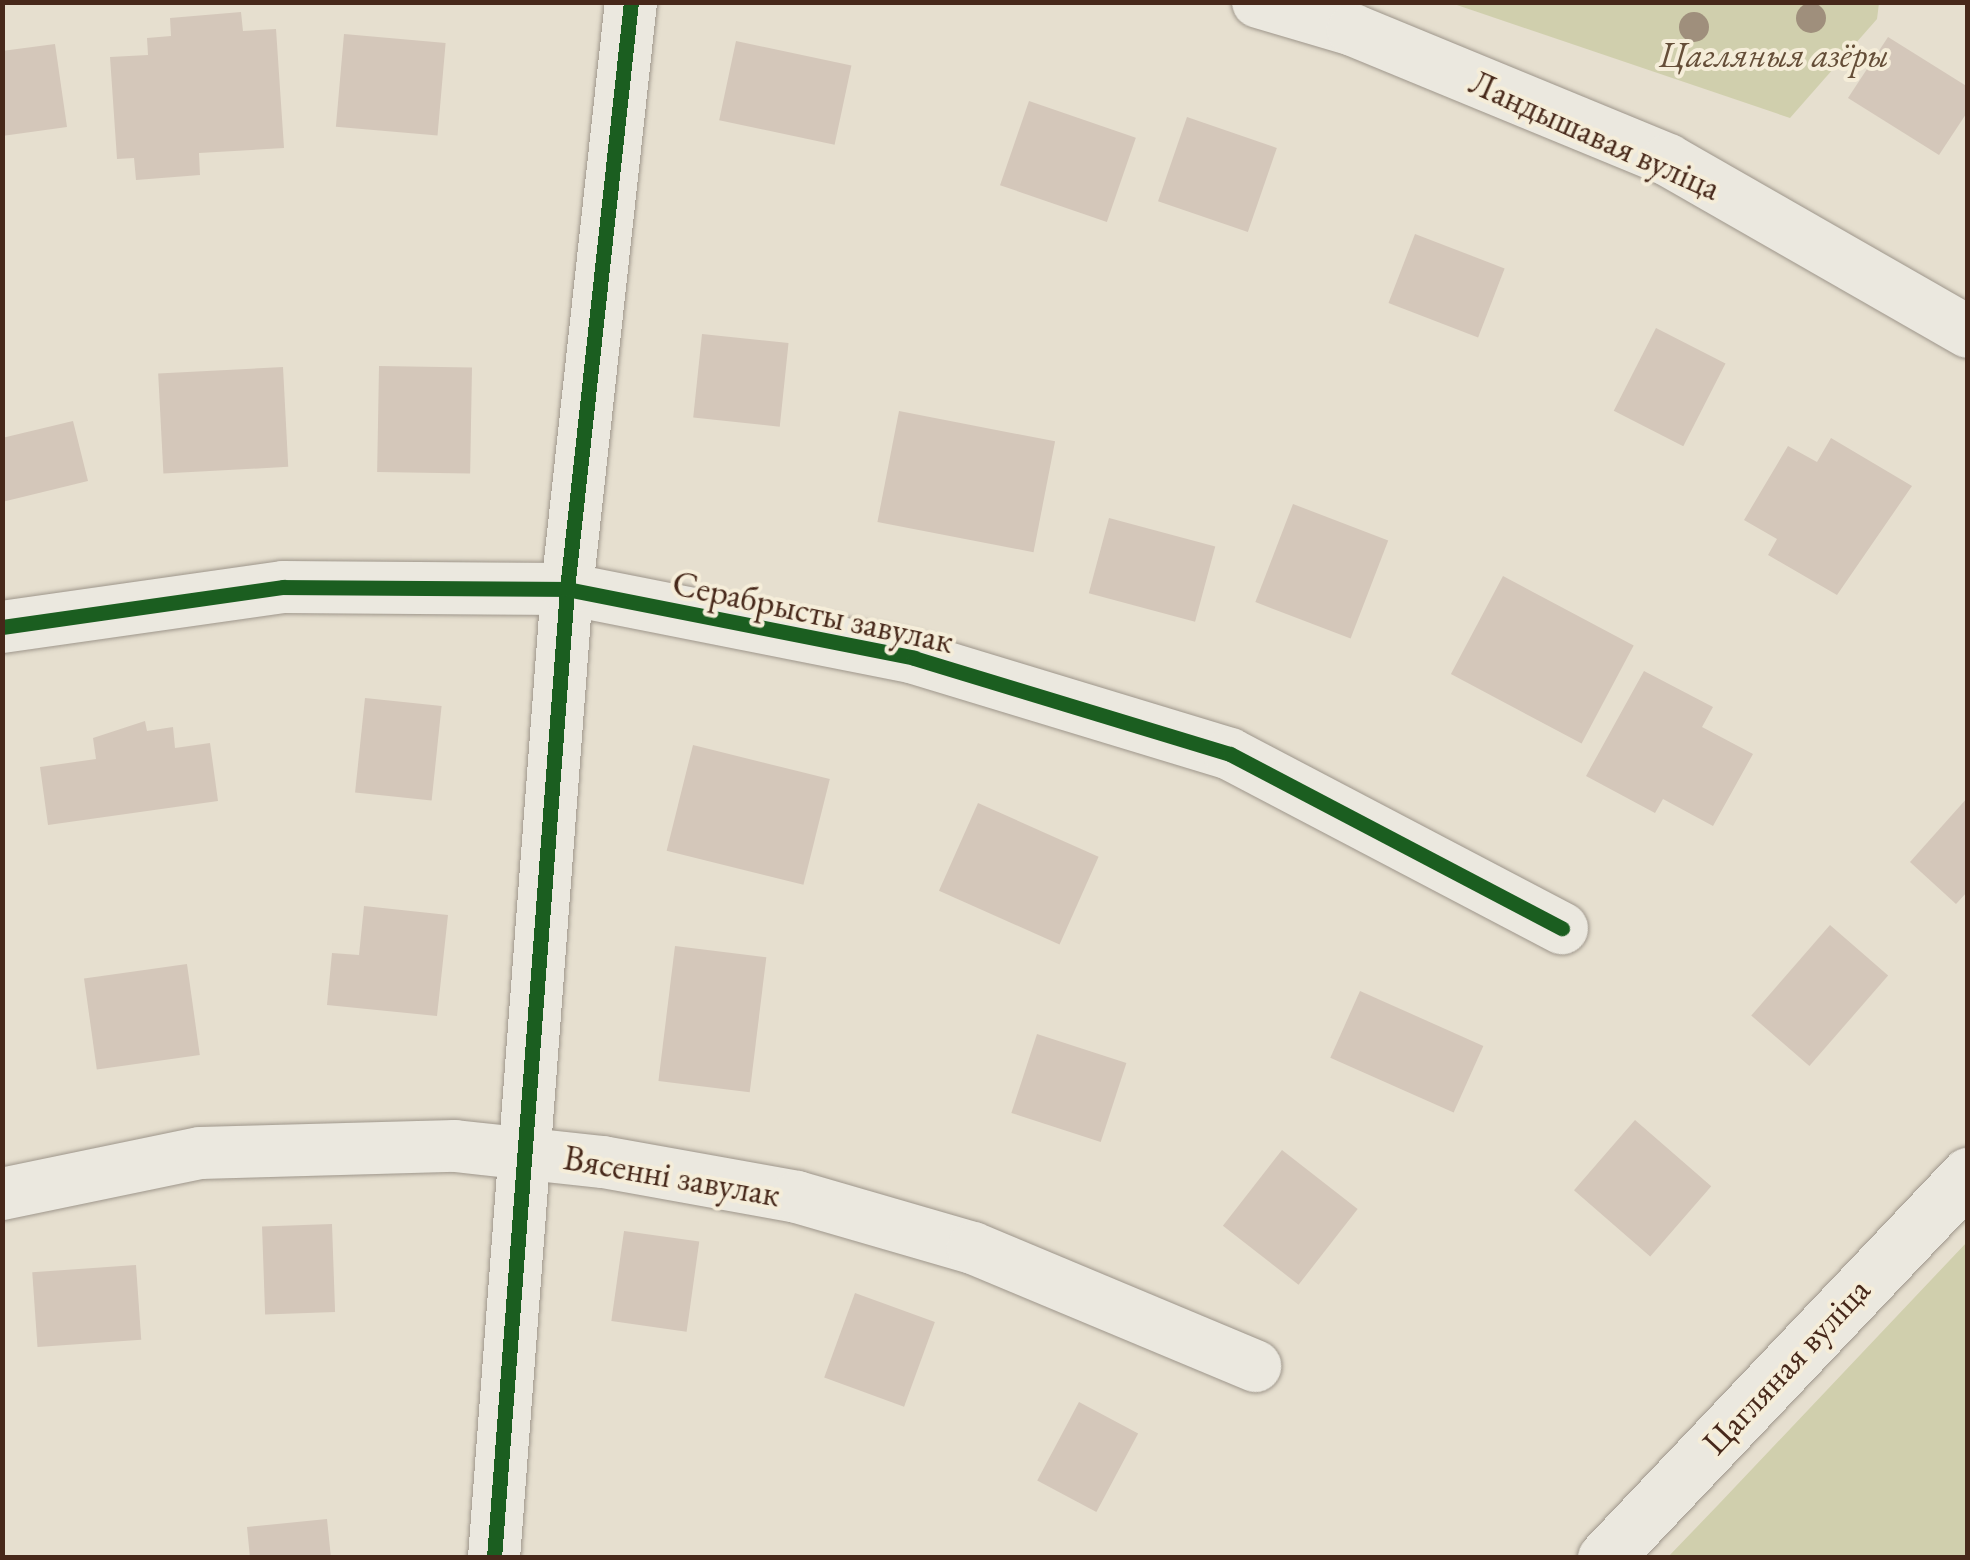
<!DOCTYPE html>
<meta charset="utf-8">
<style>
body{margin:0}
#map{position:relative;width:1970px;height:1560px;overflow:hidden;background:#e6dfcf;font-family:"EB Garamond",serif}
div>[style]{position:absolute}
.green>*{inset:0;background:#d0cfad}
.building>*{inset:0;background:#d4c7ba;transform-origin:0 0}
.roads{filter:drop-shadow(0 0 2px #9e968b) drop-shadow(0 0 2px #9e968b)}
.street>*{height:52px;margin:-26px;padding:0 26px;transform-origin:26px;border-radius:26px;background:#ebe8df}
.secondary>*{height:55px;margin:-27.5px;padding:0 27.5px;transform-origin:27.5px;border-radius:27.5px;background:#ebe8df}
.cycleway>*{height:15px;margin:-7.5px;padding:0 7.5px;transform-origin:7.5px;border-radius:7.5px;background:#1b5e20}
.trees>*{width:30px;height:30px;margin:-15px;border-radius:50%;background:#9f8f7c}
span{translate:-50% -50%;white-space:nowrap;text-align:center;line-height:1.15;-webkit-text-stroke:8px #f5edd9;paint-order:stroke}
.park-label{font-size:35px;color:#654e38;font-style:italic}
.street-label{font-size:35px;color:#47281a}
.frame{position:absolute;inset:0;border:5px solid #47281a;pointer-events:none}
</style>
<div id="map">
<div class="green">
<div style="clip-path:polygon(1451px 3px,1879px 2px,1879px 3px,1877px 19px,1790px 118px)"></div>
<div style="clip-path:polygon(1967px 1242px,1967px 1557px,1668px 1557px,1718px 1505px)"></div>
</div>
<div class="building">
<div style="clip-path:polygon(241px 12px,243px 31px,276px 29px,284px 148px,199px 153px,200px 175px,136px 180px,134px 158px,117px 159px,110px 57px,148px 55px,147px 38px,171px 36px,170px 18px)"></div>
<div style="left:344px;top:34px;width:102px;height:93px;rotate:5deg"></div>
<div style="clip-path:polygon(1888px 37px,1968px 87px,1968px 111px,1939px 155px,1848px 98px)"></div>
<div style="left:736px;top:41px;width:118px;height:81px;rotate:12deg"></div>
<div style="clip-path:polygon(55px 44px,67px 127px,2px 136px,2px 51px)"></div>
<div style="left:1029px;top:101px;width:113px;height:89px;rotate:19deg"></div>
<div style="left:1187px;top:117px;width:95px;height:89px;rotate:19deg"></div>
<div style="left:1415px;top:234px;width:96px;height:74px;rotate:21deg"></div>
<div style="left:1656px;top:328px;width:78px;height:93px;rotate:27deg"></div>
<div style="left:702px;top:334px;width:87px;height:84px;rotate:6deg"></div>
<div style="left:379px;top:366px;width:93px;height:106px;rotate:1deg"></div>
<div style="left:283px;top:367px;width:100px;height:125px;rotate:87deg"></div>
<div style="left:899px;top:411px;width:159px;height:113px;rotate:11deg"></div>
<div style="clip-path:polygon(73px 421px,88px 481px,2px 502px,2px 438px)"></div>
<div style="clip-path:polygon(1831px 438px,1912px 486px,1837px 595px,1768px 555px,1777px 539px,1744px 520px,1788px 446px,1817px 462px)"></div>
<div style="left:1293px;top:504px;width:102px;height:105px;rotate:21deg"></div>
<div style="left:1109px;top:518px;width:110px;height:78px;rotate:15deg"></div>
<div style="left:1503px;top:576px;width:148px;height:111px;rotate:28deg"></div>
<div style="clip-path:polygon(1644px 671px,1713px 707px,1702px 727px,1753px 754px,1713px 826px,1663px 799px,1655px 813px,1586px 776px)"></div>
<div style="left:365px;top:698px;width:77px;height:95px;rotate:6deg"></div>
<div style="clip-path:polygon(145px 721px,147px 731px,173px 727px,175px 748px,210px 743px,218px 801px,48px 825px,40px 767px,96px 759px,93px 738px)"></div>
<div style="left:693px;top:745px;width:141px;height:109px;rotate:14deg"></div>
<div style="clip-path:polygon(1968px 797px,1968px 891px,1956px 904px,1910px 862px)"></div>
<div style="left:978px;top:803px;width:132px;height:96px;rotate:24deg"></div>
<div style="clip-path:polygon(364px 906px,448px 915px,437px 1016px,327px 1005px,332px 953px,359px 955px)"></div>
<div style="left:1830px;top:925px;width:77px;height:120px;rotate:41deg"></div>
<div style="left:675px;top:946px;width:92px;height:136px;rotate:7deg"></div>
<div style="left:187px;top:964px;width:92px;height:104px;rotate:82deg"></div>
<div style="left:1360px;top:991px;width:135px;height:73px;rotate:24deg"></div>
<div style="left:1037px;top:1034px;width:94px;height:83px;rotate:18deg"></div>
<div style="left:1635px;top:1120px;width:101px;height:93px;rotate:41deg"></div>
<div style="left:1282px;top:1150px;width:96px;height:96px;rotate:38deg"></div>
<div style="left:332px;top:1224px;width:88px;height:70px;rotate:88deg"></div>
<div style="left:624px;top:1231px;width:76px;height:91px;rotate:8deg"></div>
<div style="left:136px;top:1265px;width:75px;height:104px;rotate:86deg"></div>
<div style="left:855px;top:1293px;width:85px;height:90px;rotate:20deg"></div>
<div style="left:1079px;top:1402px;width:67px;height:89px;rotate:28deg"></div>
<div style="clip-path:polygon(327px 1519px,331px 1558px,250px 1558px,247px 1527px)"></div>
</div>
<div class="roads">
<div class="street">
<div style="left:1258px;top:2px;width:99px;rotate:16.4deg"></div>
<div style="left:1353px;top:30px;width:341px;rotate:22.4deg"></div>
<div style="left:1668px;top:160px;width:346px;rotate:29.8deg"></div>
<div style="left:2px;top:627px;width:284px;rotate:-8.1deg"></div>
<div style="left:283px;top:587px;width:284px;rotate:0.4deg"></div>
<div style="left:567px;top:589px;width:354px;rotate:11.2deg"></div>
<div style="left:914px;top:658px;width:330px;rotate:16.9deg"></div>
<div style="left:1230px;top:754px;width:375px;rotate:27.7deg"></div>
<div style="left:2px;top:1194px;width:202px;rotate:-11.7deg"></div>
<div style="left:200px;top:1153px;width:255px;rotate:-1.6deg"></div>
<div style="left:455px;top:1146px;width:149px;rotate:6.2deg"></div>
<div style="left:603px;top:1162px;width:197px;rotate:10.2deg"></div>
<div style="left:797px;top:1197px;width:183px;rotate:16.2deg"></div>
<div style="left:973px;top:1248px;width:306px;rotate:22.7deg"></div>
<div style="left:494px;top:1558px;width:972px;rotate:-85.69deg"></div>
<div style="left:567px;top:589px;width:590px;rotate:-83.78deg"></div>
</div>
<div class="secondary">
<div style="left:1605px;top:1558px;width:528px;rotate:-46.54deg"></div>
</div>
</div>
<div class="cycleway">
<div style="left:2px;top:627px;width:284px;rotate:-8.1deg"></div>
<div style="left:283px;top:587px;width:284px;rotate:0.4deg"></div>
<div style="left:567px;top:589px;width:354px;rotate:11.2deg"></div>
<div style="left:914px;top:658px;width:330px;rotate:16.9deg"></div>
<div style="left:1230px;top:754px;width:375px;rotate:27.7deg"></div>
<div style="left:494px;top:1558px;width:972px;rotate:-85.69deg"></div>
<div style="left:567px;top:589px;width:590px;rotate:-83.78deg"></div>
</div>
<div class="trees">
<div style="left:1811px;top:18px"></div>
<div style="left:1694px;top:27px"></div>
</div>
<div class="park-label">
<span style="left:1774px;top:55px">Цагляныя азёры</span>
</div>
<div class="street-label">
<span style="left:1595px;top:135px;rotate:24deg">Ландышавая вуліца</span>
<span style="left:813px;top:612px;rotate:12deg">Серабрысты завулак</span>
<span style="left:672px;top:1176px;rotate:10deg">Вясенні завулак</span>
<span style="left:1786px;top:1366px;rotate:-47deg">Цагляная вуліца</span>
</div>
<div class="frame"></div>
</div>
